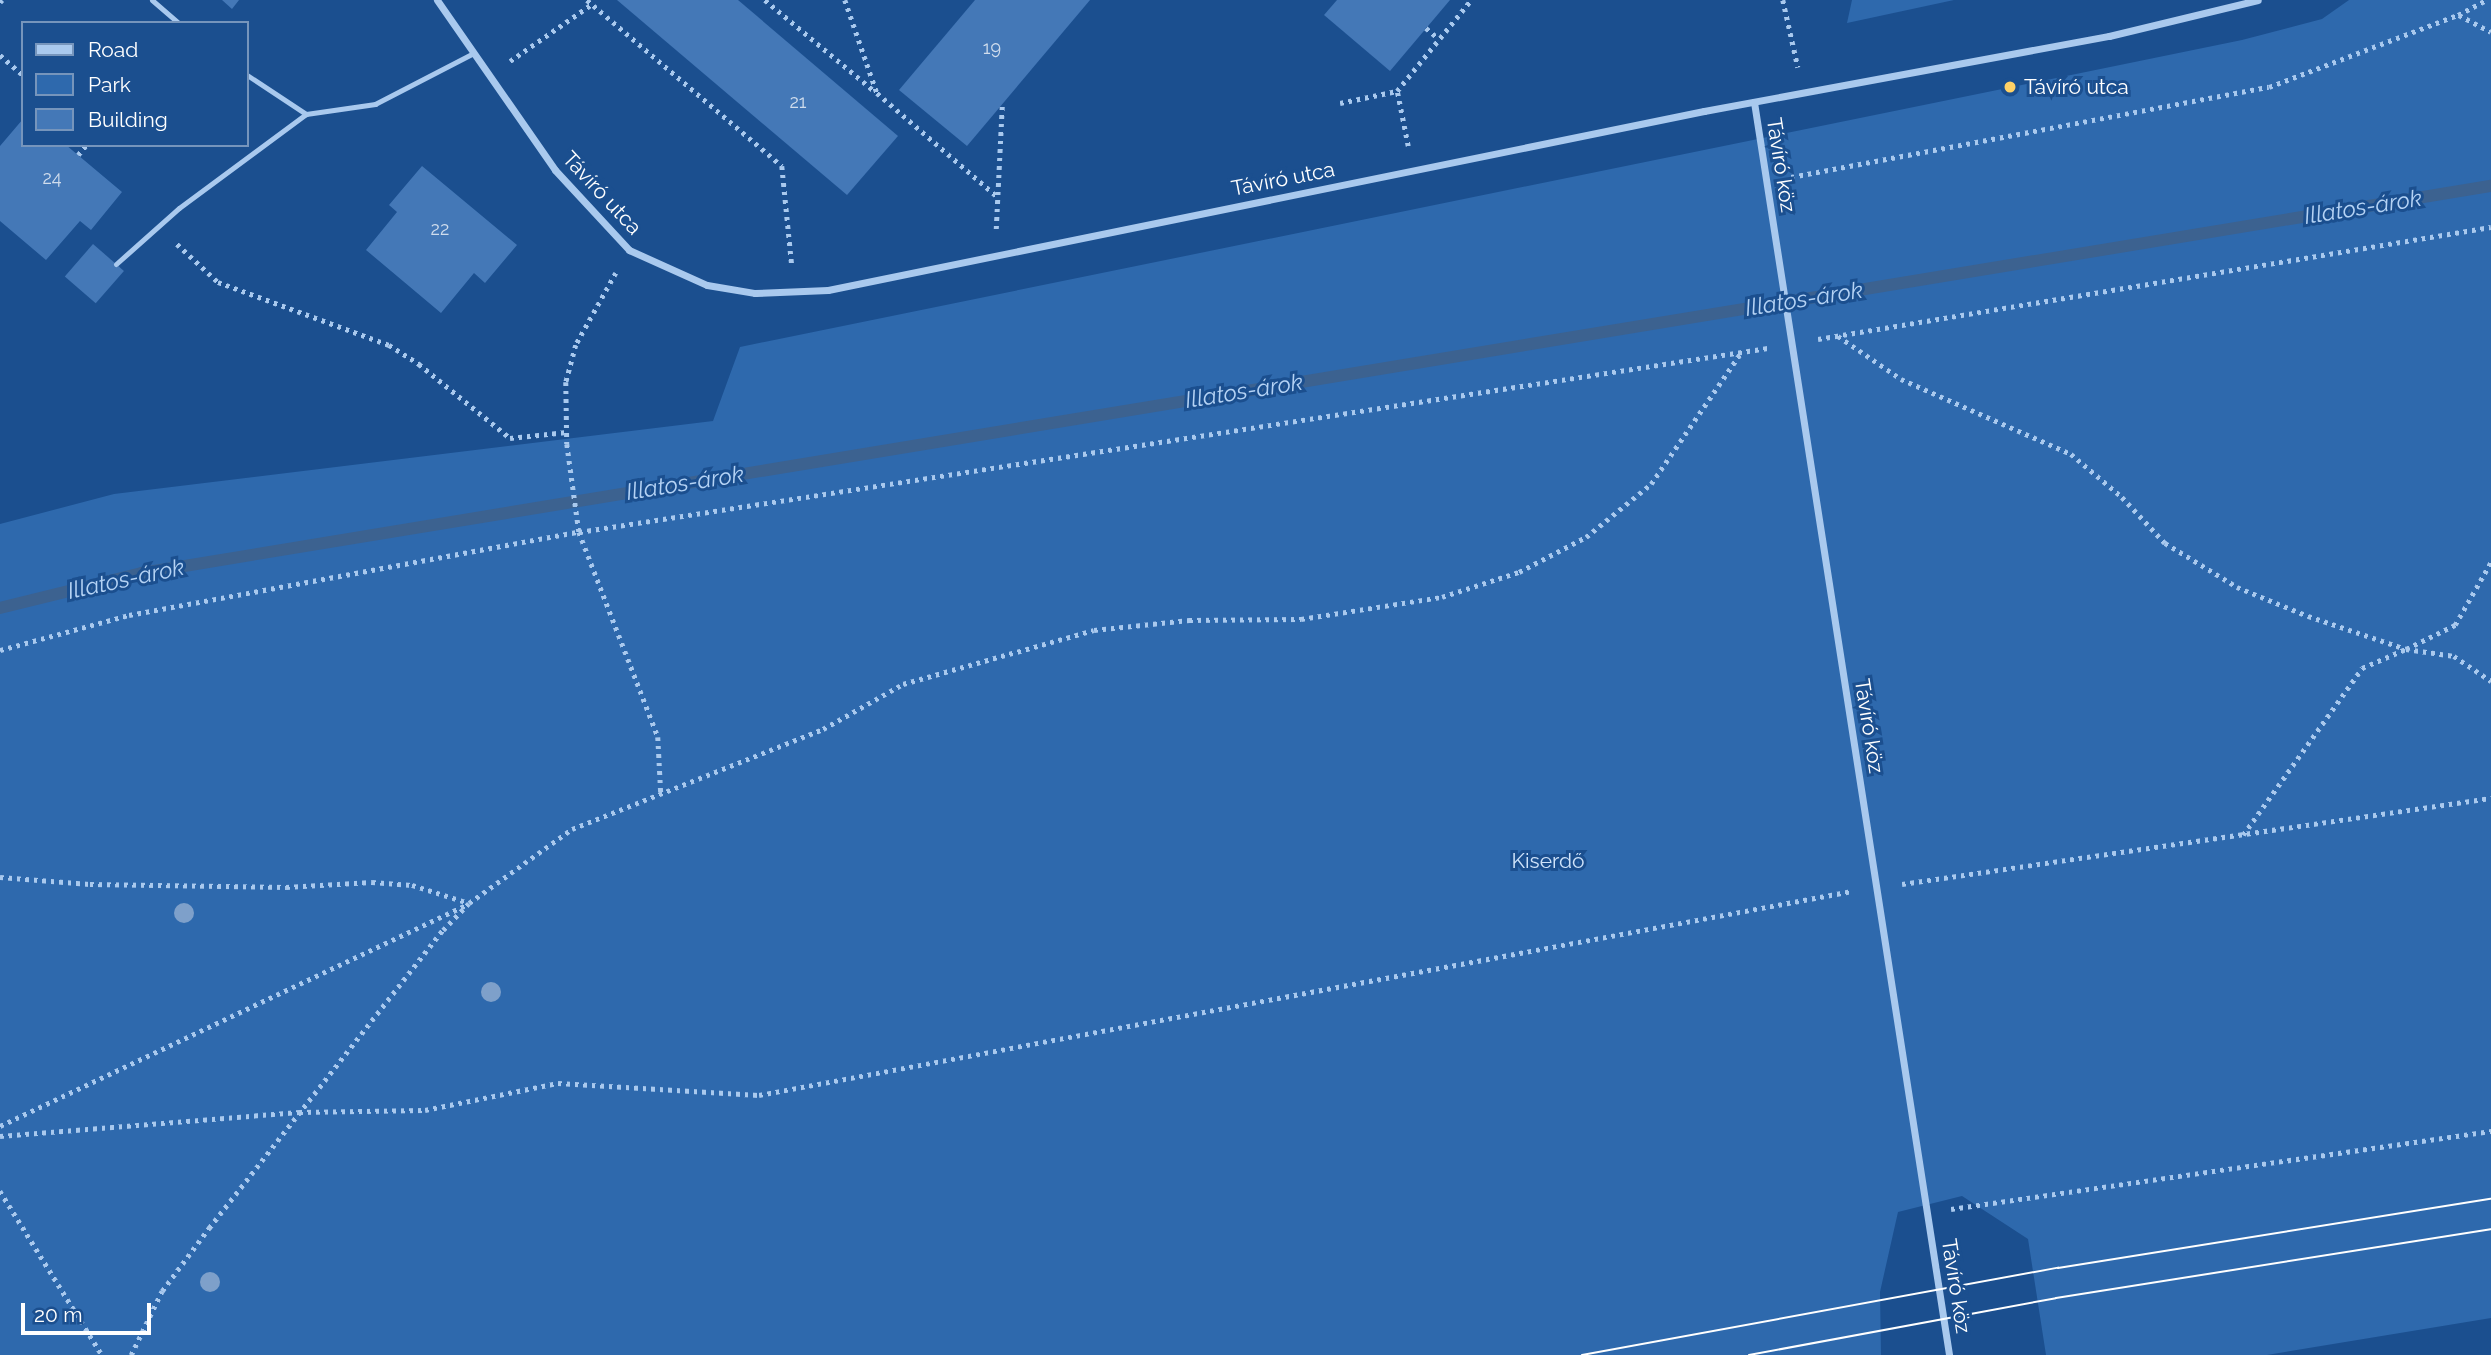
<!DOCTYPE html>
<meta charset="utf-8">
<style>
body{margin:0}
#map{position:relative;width:2491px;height:1355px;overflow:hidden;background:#1b4f8f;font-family:Raleway,sans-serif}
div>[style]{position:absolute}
.green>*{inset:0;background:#2e69ad}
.stream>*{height:12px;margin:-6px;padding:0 6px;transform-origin:6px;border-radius:6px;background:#3c6290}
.building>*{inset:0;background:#4478b7;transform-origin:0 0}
.path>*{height:4.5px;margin-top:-2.25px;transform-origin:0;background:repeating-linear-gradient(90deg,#a9c9ee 0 3.5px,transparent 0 8.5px)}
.lane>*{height:5px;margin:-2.5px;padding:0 2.5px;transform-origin:2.5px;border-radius:2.5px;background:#a9c9ee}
.street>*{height:7px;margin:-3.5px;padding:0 3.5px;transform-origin:3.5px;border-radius:3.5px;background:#a9c9ee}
.tram>*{height:2px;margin:-1px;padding:0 1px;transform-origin:1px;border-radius:1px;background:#fff}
.trees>*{width:20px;height:20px;margin:-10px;border-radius:50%;background:#7ea0ca}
.dots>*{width:19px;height:19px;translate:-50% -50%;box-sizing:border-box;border:4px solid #1b4f8f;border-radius:50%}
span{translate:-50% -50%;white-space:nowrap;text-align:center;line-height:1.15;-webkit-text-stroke:6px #1b4f8f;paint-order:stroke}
.number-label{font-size:18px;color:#d0dded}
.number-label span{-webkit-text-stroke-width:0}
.poi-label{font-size:21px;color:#fff}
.left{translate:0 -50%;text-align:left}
.street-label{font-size:21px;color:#fff}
.park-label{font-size:21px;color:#cfe3fa}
.water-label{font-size:23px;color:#b5d3f5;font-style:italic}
.legend{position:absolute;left:21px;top:21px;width:228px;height:126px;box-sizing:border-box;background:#1b4f8f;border:2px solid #7695bc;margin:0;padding:9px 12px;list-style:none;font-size:21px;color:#fff}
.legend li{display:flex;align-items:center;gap:14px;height:35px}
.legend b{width:35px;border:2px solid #7695bc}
.scale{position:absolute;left:21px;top:1303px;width:130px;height:32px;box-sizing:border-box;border:4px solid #fff;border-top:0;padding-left:9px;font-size:21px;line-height:24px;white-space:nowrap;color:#fff;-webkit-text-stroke:5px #1b4f8f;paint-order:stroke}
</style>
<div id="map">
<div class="green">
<div style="clip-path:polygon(1852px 0,1954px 0,1847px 23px)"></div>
<div style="clip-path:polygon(2349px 0,2491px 0,2491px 1318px,2267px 1355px,2046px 1355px,2028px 1239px,1962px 1196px,1898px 1212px,1880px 1292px,1881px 1355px,0 1355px,0 524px,114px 494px,713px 421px,740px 347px,2242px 40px,2322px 19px)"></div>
</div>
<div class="stream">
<div style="left:0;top:608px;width:146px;rotate:-13.8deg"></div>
<div style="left:142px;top:573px;width:2381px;rotate:-9.36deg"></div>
</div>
<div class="building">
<div style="clip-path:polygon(222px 0,239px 0,232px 9px)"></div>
<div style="clip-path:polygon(617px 0,738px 0,898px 136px,847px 195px)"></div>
<div style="clip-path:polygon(975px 0,1090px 0,967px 146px,899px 90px)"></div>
<div style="clip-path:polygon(1337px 0,1450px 0,1390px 71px,1324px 15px)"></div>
<div style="clip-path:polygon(23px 119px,23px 145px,66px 145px,122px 192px,91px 230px,80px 221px,46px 260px,0 221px,0 146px)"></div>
<div style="clip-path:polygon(422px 166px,517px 245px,485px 283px,474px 273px,441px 313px,366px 250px,397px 212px,389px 205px)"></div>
<div style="left:93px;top:244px;width:41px;height:43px;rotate:41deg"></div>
</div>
<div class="path">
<div style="left:587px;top:0;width:256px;rotate:40.4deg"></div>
<div style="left:782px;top:166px;width:100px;rotate:84.3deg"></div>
<div style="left:765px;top:0;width:141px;rotate:39.8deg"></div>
<div style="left:845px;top:0;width:98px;rotate:71deg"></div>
<div style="left:877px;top:93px;width:160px;rotate:40.7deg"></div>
<div style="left:1783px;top:0;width:69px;rotate:77.4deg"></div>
<div style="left:0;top:2px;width:3px;rotate:-45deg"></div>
<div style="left:2459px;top:15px;width:36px;rotate:28deg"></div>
<div style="left:1426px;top:28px;width:17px;rotate:40deg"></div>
<div style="left:0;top:55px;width:30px;rotate:41deg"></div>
<div style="left:510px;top:61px;width:100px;rotate:-34.8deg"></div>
<div style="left:1340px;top:103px;width:58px;rotate:-11.9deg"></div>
<div style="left:1408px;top:146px;width:56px;rotate:-101.3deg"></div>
<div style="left:1397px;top:91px;width:117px;rotate:-50.9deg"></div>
<div style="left:78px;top:155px;width:13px;rotate:-51deg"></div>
<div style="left:1791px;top:177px;width:486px;rotate:-10.7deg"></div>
<div style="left:2269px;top:87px;width:202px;rotate:-20.9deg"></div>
<div style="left:2458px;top:15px;width:32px;rotate:-28deg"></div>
<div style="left:996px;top:229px;width:124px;rotate:-87.2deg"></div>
<div style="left:177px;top:244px;width:56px;rotate:42.8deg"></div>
<div style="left:218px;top:282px;width:182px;rotate:20.2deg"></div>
<div style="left:389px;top:345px;width:36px;rotate:32deg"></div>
<div style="left:419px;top:364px;width:117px;rotate:39.1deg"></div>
<div style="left:510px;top:438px;width:57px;rotate:-6deg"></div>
<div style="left:616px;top:273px;width:82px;rotate:119.1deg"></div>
<div style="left:576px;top:345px;width:38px;rotate:105deg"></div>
<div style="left:566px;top:382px;width:62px;rotate:89.1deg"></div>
<div style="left:567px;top:444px;width:89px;rotate:82.2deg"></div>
<div style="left:579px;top:532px;width:220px;rotate:68.9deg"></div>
<div style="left:658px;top:737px;width:57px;rotate:87deg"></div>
<div style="left:1838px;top:336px;width:76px;rotate:34.3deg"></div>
<div style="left:1901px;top:379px;width:186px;rotate:23.8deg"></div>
<div style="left:2071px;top:454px;width:67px;rotate:40.1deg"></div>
<div style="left:2122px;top:497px;width:63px;rotate:46.9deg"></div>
<div style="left:2165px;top:543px;width:84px;rotate:31.4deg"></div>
<div style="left:2237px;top:587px;width:77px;rotate:22.2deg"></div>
<div style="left:2308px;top:616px;width:103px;rotate:18.6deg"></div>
<div style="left:2406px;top:649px;width:55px;rotate:-26.1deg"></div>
<div style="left:2455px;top:625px;width:73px;rotate:-60.3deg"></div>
<div style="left:1818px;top:339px;width:682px;rotate:-9.45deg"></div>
<div style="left:0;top:650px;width:134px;rotate:-15.2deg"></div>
<div style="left:129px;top:615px;width:458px;rotate:-10.5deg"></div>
<div style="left:579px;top:532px;width:1203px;rotate:-8.8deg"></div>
<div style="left:2243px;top:835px;width:205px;rotate:-54.5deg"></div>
<div style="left:2362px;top:668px;width:48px;rotate:-23.4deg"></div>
<div style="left:2406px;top:649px;width:49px;rotate:8.3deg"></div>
<div style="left:2454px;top:656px;width:45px;rotate:34deg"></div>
<div style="left:0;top:877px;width:90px;rotate:4.4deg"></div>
<div style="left:90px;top:884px;width:196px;rotate:0.9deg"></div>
<div style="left:286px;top:887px;width:86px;rotate:-3.3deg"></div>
<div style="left:372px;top:882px;width:40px;rotate:4.3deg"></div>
<div style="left:412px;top:885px;width:60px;rotate:17.5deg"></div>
<div style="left:469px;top:903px;width:127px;rotate:-35.7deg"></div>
<div style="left:572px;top:829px;width:270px;rotate:-21.7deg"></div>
<div style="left:823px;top:729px;width:92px;rotate:-29.4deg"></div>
<div style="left:903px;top:684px;width:198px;rotate:-15.8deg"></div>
<div style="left:1094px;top:630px;width:96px;rotate:-6deg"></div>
<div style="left:1189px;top:620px;width:112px;rotate:-0.5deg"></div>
<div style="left:1301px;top:619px;width:143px;rotate:-8.9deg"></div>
<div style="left:1442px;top:597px;width:81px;rotate:-18deg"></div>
<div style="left:1519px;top:572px;width:76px;rotate:-27.6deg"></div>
<div style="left:1586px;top:537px;width:84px;rotate:-39.2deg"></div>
<div style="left:1651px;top:484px;width:158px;rotate:-55.6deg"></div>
<div style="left:1902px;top:884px;width:595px;rotate:-8.31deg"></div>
<div style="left:0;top:1126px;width:514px;rotate:-25.37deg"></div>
<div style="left:0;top:1136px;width:300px;rotate:-4.6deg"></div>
<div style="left:299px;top:1112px;width:126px;rotate:-0.9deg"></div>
<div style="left:425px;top:1110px;width:136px;rotate:-11.5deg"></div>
<div style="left:558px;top:1083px;width:201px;rotate:3.4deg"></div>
<div style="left:759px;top:1095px;width:1112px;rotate:-10.57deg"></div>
<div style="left:0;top:1191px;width:193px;rotate:58.1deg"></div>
<div style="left:1951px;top:1209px;width:546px;rotate:-8.22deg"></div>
<div style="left:131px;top:1355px;width:71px;rotate:-64.2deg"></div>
<div style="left:162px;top:1291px;width:79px;rotate:-53.3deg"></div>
<div style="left:209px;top:1228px;width:379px;rotate:-51.9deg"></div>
<div style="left:443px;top:930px;width:37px;rotate:-46deg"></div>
</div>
<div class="lane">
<div style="left:152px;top:0;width:35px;rotate:41deg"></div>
<div style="left:247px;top:75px;width:71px;rotate:33.5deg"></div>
<div style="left:306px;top:114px;width:70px;rotate:-8.2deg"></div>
<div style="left:375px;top:104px;width:111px;rotate:-27.3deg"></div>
<div style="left:116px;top:264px;width:84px;rotate:-41.6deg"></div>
<div style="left:179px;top:208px;width:158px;rotate:-36.5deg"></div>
</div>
<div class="street">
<div style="left:437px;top:0;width:207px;rotate:55.2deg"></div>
<div style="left:555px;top:170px;width:109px;rotate:47.2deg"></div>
<div style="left:629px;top:250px;width:85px;rotate:24.2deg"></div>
<div style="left:707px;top:285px;width:49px;rotate:9.5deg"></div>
<div style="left:755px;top:293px;width:73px;rotate:-2.4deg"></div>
<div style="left:828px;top:290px;width:894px;rotate:-11.55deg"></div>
<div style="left:1704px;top:111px;width:412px;rotate:-10.5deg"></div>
<div style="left:2109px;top:36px;width:153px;rotate:-13.6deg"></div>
<div style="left:1754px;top:102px;width:1268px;rotate:81.15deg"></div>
</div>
<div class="tram">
<div style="left:1582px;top:1355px;width:484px;rotate:-10.4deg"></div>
<div style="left:2058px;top:1268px;width:438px;rotate:-9.1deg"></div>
<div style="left:1749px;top:1355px;width:312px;rotate:-10.5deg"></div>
<div style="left:2056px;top:1298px;width:440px;rotate:-9deg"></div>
</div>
<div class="trees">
<div style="left:184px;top:913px"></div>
<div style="left:491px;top:992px"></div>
<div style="left:210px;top:1282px"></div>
</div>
<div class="dots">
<div style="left:2010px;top:87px;background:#ffd166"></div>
</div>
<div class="number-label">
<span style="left:992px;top:48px">19</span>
<span style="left:798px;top:102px">21</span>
<span style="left:52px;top:178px">24</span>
<span style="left:440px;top:229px">22</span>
</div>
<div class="poi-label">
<span class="left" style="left:2024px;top:87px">Távíró utca</span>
</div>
<div class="street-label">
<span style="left:1781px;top:165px;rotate:81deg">Távíró köz</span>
<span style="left:1283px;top:179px;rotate:-11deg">Távíró utca</span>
<span style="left:602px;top:193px;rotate:47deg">Távíró utca</span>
<span style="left:1869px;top:726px;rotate:81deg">Távíró köz</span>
<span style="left:1956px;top:1286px;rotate:81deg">Távíró köz</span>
</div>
<div class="park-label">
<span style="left:1548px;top:861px">Kiserdő</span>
</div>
<div class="water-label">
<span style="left:2363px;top:207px;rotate:-9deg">Illatos-árok</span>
<span style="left:1804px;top:299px;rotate:-9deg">Illatos-árok</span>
<span style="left:1244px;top:391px;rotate:-9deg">Illatos-árok</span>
<span style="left:685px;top:483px;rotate:-9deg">Illatos-árok</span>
<span style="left:126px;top:579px;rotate:-12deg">Illatos-árok</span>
</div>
<ul class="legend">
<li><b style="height:9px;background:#a9c9ee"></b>Road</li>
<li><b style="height:19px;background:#2e69ad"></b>Park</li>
<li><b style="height:19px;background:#4478b7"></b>Building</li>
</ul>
<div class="scale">20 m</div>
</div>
